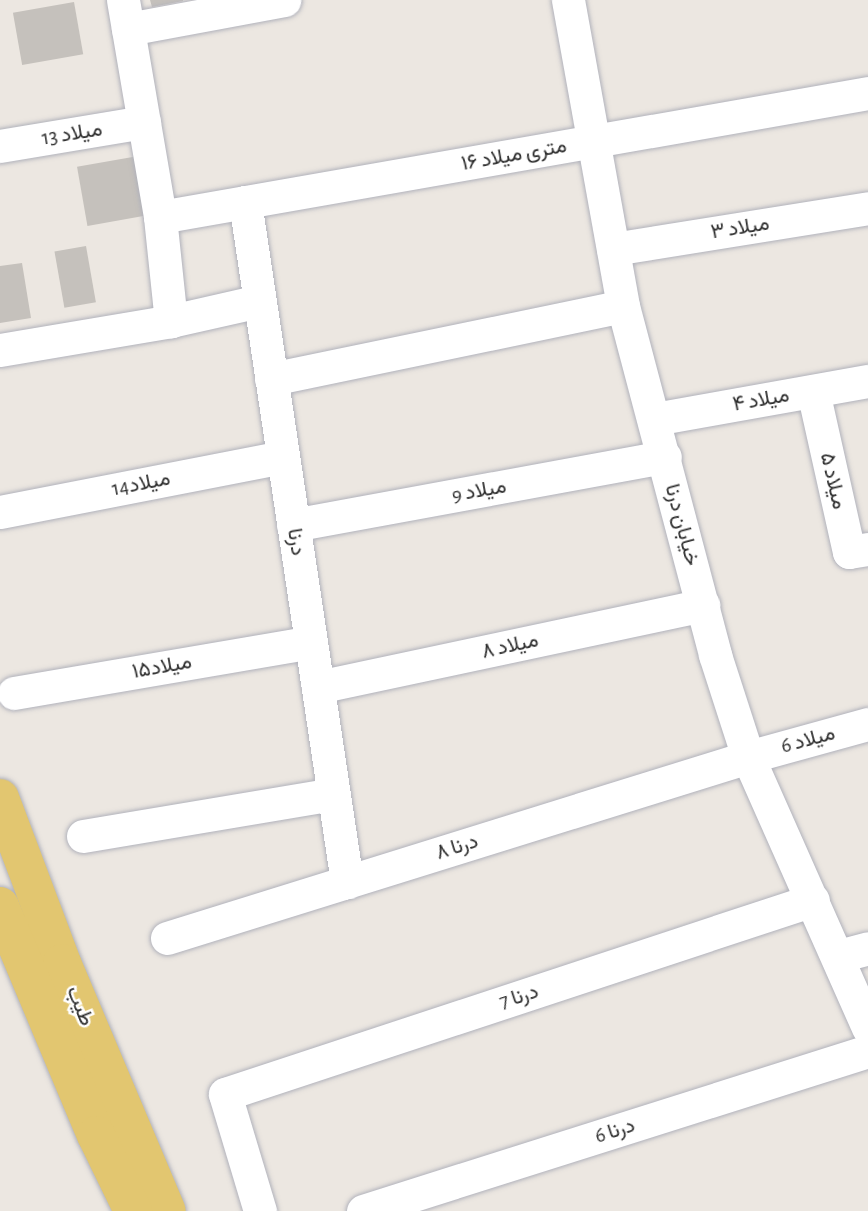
<!DOCTYPE html>
<meta charset="utf-8">
<style>
body{margin:0}
#map{position:relative;width:868px;height:1211px;overflow:hidden;background:#ece7e1;font-family:"Alegreya Sans",Vazirmatn,sans-serif}
div>[style]{position:absolute}
.building>*{inset:0;background:#c5c1bc;transform-origin:0 0}
.roads{filter:drop-shadow(0 0 2px #b1b2bb) drop-shadow(0 0 2px #b1b2bb)}
.minor>*{height:33px;margin:-16.5px;padding:0 16.5px;transform-origin:16.5px;border-radius:16.5px;background:#fff}
.major>*{height:38px;margin:-19px;padding:0 19px;transform-origin:19px;border-radius:19px;background:#e2c670}
span{translate:-50% -50%;white-space:nowrap;text-align:center;line-height:1.15;-webkit-text-stroke:5px #fff;paint-order:stroke}
.street-label{font-size:21px;color:#2c2c2c}
</style>
<div id="map">
<div class="building">
<div style="clip-path:polygon(150px 0,183px 0,183px 1px,152px 7px)"></div>
<div style="left:74px;top:2px;width:53px;height:62px;rotate:80deg"></div>
<div style="left:144px;top:155px;width:60px;height:68px;rotate:80deg"></div>
<div style="left:86px;top:246px;width:57px;height:32px;rotate:80deg"></div>
<div style="clip-path:polygon(22px 263px,31px 318px,0 323px,0 266px)"></div>
</div>
<div class="roads">
<div class="minor">
<div style="left:123px;top:0;width:220px;rotate:80.3deg"></div>
<div style="left:160px;top:217px;width:105px;rotate:84deg"></div>
<div style="left:568px;top:0;width:311px;rotate:79.8deg"></div>
<div style="left:623px;top:306px;width:361px;rotate:75.2deg"></div>
<div style="left:715px;top:655px;width:107px;rotate:72.1deg"></div>
<div style="left:748px;top:757px;width:296px;rotate:66.1deg"></div>
<div style="left:128px;top:29px;width:159px;rotate:-10.5deg"></div>
<div style="left:0;top:146px;width:146px;rotate:-9.5deg"></div>
<div style="left:245px;top:202px;width:688px;rotate:81.47deg"></div>
<div style="left:160px;top:217px;width:719px;rotate:-9.93deg"></div>
<div style="left:613px;top:249px;width:258px;rotate:-9.1deg"></div>
<div style="left:0;top:350px;width:173px;rotate:-9.6deg"></div>
<div style="left:171px;top:321px;width:90px;rotate:-12.8deg"></div>
<div style="left:271px;top:379px;width:359px;rotate:-11.7deg"></div>
<div style="left:813px;top:391px;width:165px;rotate:77.4deg"></div>
<div style="left:849px;top:552px;width:19px;rotate:-9deg"></div>
<div style="left:654px;top:419px;width:217px;rotate:-10.1deg"></div>
<div style="left:0;top:512px;width:288px;rotate:-11deg"></div>
<div style="left:293px;top:525px;width:378px;rotate:-10.4deg"></div>
<div style="left:318px;top:687px;width:394px;rotate:-12deg"></div>
<div style="left:14px;top:693px;width:301px;rotate:-9.7deg"></div>
<div style="left:83px;top:836px;width:254px;rotate:-9.5deg"></div>
<div style="left:167px;top:938px;width:609px;rotate:-17.3deg"></div>
<div style="left:748px;top:757px;width:124px;rotate:-15.4deg"></div>
<div style="left:839px;top:956px;width:30px;rotate:-15deg"></div>
<div style="left:260px;top:1211px;width:122px;rotate:-106.7deg"></div>
<div style="left:225px;top:1094px;width:619px;rotate:-18.26deg"></div>
<div style="left:363px;top:1211px;width:530px;rotate:-17.58deg"></div>
</div>
<div class="major">
<div style="left:0;top:798px;width:176px;rotate:69.4deg"></div>
<div style="left:62px;top:963px;width:269px;rotate:67.1deg"></div>
<div style="left:0;top:906px;width:248px;rotate:67.3deg"></div>
<div style="left:96px;top:1135px;width:85px;rotate:64deg"></div>
</div>
</div>
<div class="street-label">
<span style="left:72px;top:134px;rotate:-9deg">میلاد 13</span>
<span style="left:514px;top:155px;rotate:-10deg">۱۶ متری میلاد</span>
<span style="left:740px;top:228px;rotate:-9deg">میلاد ۳</span>
<span style="left:761px;top:400px;rotate:-10deg">میلاد ۴</span>
<span style="left:833px;top:481px;rotate:77deg">میلاد ۵</span>
<span style="left:141px;top:484px;rotate:-11deg">میلاد14</span>
<span style="left:479px;top:491px;rotate:-10deg">میلاد 9</span>
<span style="left:682px;top:525px;rotate:75deg">خیابان درنا</span>
<span style="left:296px;top:542px;rotate:81deg">درنا</span>
<span style="left:510px;top:646px;rotate:-12deg">میلاد ۸</span>
<span style="left:162px;top:667px;rotate:-10deg">میلاد۱۵</span>
<span style="left:808px;top:740px;rotate:-15deg">میلاد 6</span>
<span style="left:457px;top:847px;rotate:-17deg">درنا ۸</span>
<span style="left:519px;top:997px;rotate:-18deg">درنا 7</span>
<span style="left:80px;top:1006px;rotate:68deg">طیب</span>
<span style="left:615px;top:1131px;rotate:-18deg">درنا 6</span>
</div>
</div>
